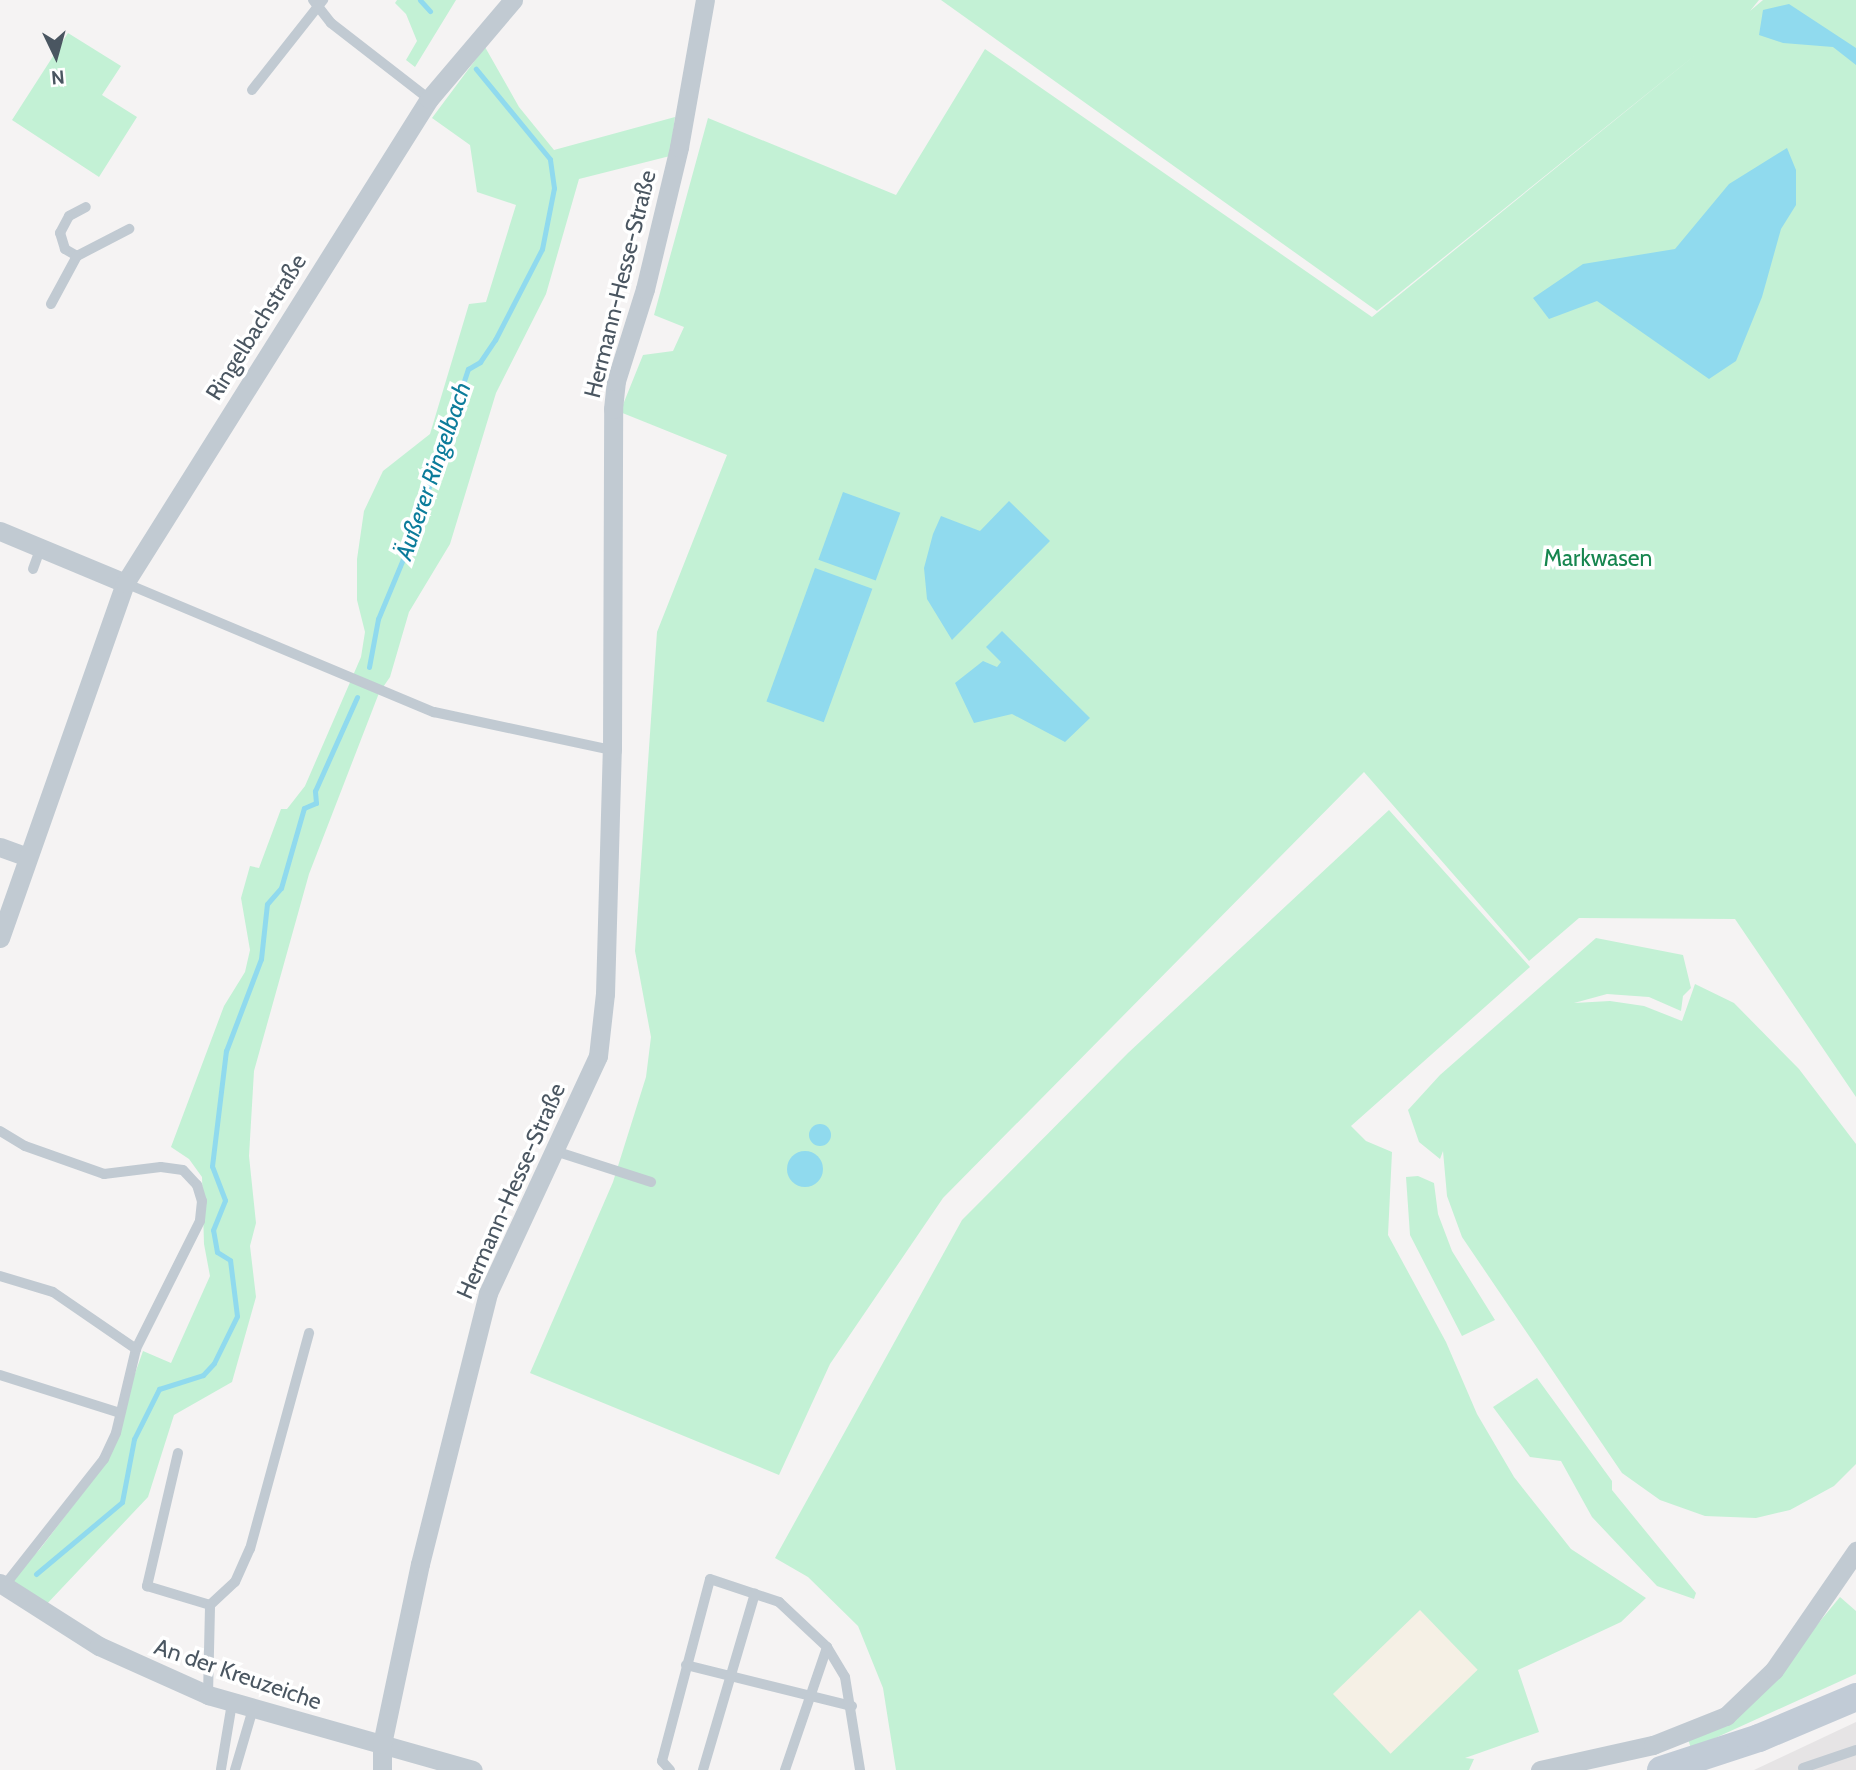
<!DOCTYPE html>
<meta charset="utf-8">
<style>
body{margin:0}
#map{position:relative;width:1856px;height:1770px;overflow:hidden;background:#f5f3f3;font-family:Cabin,sans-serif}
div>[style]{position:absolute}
.education>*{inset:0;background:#e6e4e5}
.green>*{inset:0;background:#c3f1d5}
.sand>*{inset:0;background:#f5f0e5;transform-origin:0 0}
.water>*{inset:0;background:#90daee;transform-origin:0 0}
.round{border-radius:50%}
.stream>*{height:5px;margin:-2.5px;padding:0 2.5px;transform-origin:2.5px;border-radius:2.5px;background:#90daee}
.lane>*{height:10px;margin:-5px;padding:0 5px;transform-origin:5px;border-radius:5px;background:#c1cad2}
.street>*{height:19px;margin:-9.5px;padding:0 9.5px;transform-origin:9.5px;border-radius:9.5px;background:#c1cad2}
.secondary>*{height:28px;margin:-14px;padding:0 14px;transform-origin:14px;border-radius:14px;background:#c1cbd6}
span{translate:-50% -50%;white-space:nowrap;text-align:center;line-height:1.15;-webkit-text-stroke:7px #fff;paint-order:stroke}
.street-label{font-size:23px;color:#4a5661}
.park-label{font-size:23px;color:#17864f}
.water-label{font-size:24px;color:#0c7c9b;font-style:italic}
.north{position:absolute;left:21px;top:21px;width:70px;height:70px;-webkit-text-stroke:5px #fff;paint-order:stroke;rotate:175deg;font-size:19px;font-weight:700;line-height:28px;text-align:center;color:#4a5661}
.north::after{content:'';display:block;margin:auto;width:24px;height:32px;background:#4a5661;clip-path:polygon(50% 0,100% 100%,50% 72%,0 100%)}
</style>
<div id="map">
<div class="education">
<div style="clip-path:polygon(1856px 1722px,1856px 1770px,1754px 1770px)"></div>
</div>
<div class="green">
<div style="clip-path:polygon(397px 0,456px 0,415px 67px,406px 60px,417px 41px,406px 14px,395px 3px)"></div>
<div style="clip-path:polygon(941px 0,1759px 0,1750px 11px,1763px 0,1856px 0,1856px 1097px,1735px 919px,1579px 918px,1529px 961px,1364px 772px,943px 1198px,830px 1364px,779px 1475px,530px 1373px,613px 1182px,646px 1077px,651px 1037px,635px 951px,657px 632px,727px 455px,620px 412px,643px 355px,673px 351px,684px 327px,654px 315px,708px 118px,896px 195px,985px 49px,1372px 317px,1699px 52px,1377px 311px)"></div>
<div style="clip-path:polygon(68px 33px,121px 66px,102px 95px,137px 117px,99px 177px,12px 120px)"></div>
<div style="clip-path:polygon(485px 47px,519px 107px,554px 150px,675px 117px,670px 156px,579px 179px,546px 294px,496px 393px,450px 544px,409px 612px,390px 677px,379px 693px,309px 874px,254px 1071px,249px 1156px,256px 1223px,250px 1246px,256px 1297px,232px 1382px,174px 1415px,148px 1497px,44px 1607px,9px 1581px,40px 1549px,101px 1469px,143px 1351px,171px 1363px,210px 1276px,204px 1244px,202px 1177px,189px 1159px,171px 1147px,224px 1006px,245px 972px,250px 950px,241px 898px,250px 866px,259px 868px,281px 809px,287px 809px,305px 786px,361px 657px,365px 632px,357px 600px,357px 559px,364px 511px,383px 471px,430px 434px,469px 304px,486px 302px,516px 205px,477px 192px,470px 145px,432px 118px)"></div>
<div style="clip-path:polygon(1389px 810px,1530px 967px,1351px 1126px,1366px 1141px,1392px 1152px,1388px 1235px,1446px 1342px,1477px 1414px,1514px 1477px,1571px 1549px,1646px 1598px,1621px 1622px,1518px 1670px,1539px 1732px,1465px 1758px,1474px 1759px,1469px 1770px,896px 1770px,883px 1688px,858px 1626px,808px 1577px,775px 1558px,962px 1220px,1128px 1053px)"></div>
<div style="clip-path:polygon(1596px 938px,1683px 955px,1691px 988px,1683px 996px,1681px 1011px,1649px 997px,1607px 994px,1574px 1003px,1610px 1001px,1644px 1006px,1682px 1021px,1695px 984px,1734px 1003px,1799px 1069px,1856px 1144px,1856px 1464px,1834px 1486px,1790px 1510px,1756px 1518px,1705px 1516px,1660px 1500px,1622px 1473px,1462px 1237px,1447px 1196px,1443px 1151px,1440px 1159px,1419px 1142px,1408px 1110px,1440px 1075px)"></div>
<div style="clip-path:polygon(1418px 1176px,1434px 1183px,1438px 1214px,1452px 1251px,1495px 1320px,1462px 1336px,1410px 1235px,1406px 1177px)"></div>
<div style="clip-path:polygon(1537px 1378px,1612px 1481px,1612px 1490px,1696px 1593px,1694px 1599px,1657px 1586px,1592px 1517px,1561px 1461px,1530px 1457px,1493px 1407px)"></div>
<div style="clip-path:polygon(1840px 1597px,1856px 1611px,1856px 1674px,1691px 1749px,1687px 1735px,1778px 1672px)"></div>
</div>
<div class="sand">
<div style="left:1420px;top:1610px;width:83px;height:121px;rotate:46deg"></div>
</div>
<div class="water">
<div style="clip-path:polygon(1789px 4px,1856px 48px,1856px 65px,1833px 47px,1783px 43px,1759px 35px,1763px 10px)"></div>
<div style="clip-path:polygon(1787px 148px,1796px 170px,1796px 205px,1781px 229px,1762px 297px,1736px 361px,1709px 379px,1597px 301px,1549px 319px,1533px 298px,1583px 264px,1675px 249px,1729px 184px)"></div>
<div style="left:843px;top:492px;width:61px;height:72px;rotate:20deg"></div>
<div style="clip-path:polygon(1009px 501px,1050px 541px,952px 640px,927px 599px,924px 568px,933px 534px,941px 516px,980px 531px)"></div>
<div style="left:815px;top:568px;width:61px;height:142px;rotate:20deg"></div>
<div style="clip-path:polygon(1002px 631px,1090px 718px,1065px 742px,1012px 714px,974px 723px,955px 683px,983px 661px,997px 667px,1001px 662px,986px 647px)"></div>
<div class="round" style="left:809px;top:1124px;width:22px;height:22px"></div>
<div class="round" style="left:787px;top:1151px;width:36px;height:36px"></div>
</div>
<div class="stream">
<div style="left:420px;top:0;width:15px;rotate:48deg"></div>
<div style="left:369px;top:667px;width:49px;rotate:-79.4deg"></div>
<div style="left:378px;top:619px;width:91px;rotate:-67.4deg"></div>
<div style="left:413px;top:535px;width:175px;rotate:-71.7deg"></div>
<div style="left:468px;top:369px;width:14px;rotate:-30deg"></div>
<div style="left:480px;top:362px;width:27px;rotate:-56deg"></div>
<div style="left:495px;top:340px;width:102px;rotate:-62.7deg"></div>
<div style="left:542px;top:249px;width:62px;rotate:-78.9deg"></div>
<div style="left:554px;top:188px;width:29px;rotate:-98deg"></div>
<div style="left:550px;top:159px;width:117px;rotate:-129.4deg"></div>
<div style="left:36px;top:1574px;width:112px;rotate:-39.9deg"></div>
<div style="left:122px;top:1502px;width:64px;rotate:-79.2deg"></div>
<div style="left:134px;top:1439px;width:56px;rotate:-63.4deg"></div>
<div style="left:159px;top:1389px;width:46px;rotate:-17.7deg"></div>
<div style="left:203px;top:1375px;width:16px;rotate:-47deg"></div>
<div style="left:214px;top:1363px;width:52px;rotate:-63.9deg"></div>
<div style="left:237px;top:1316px;width:56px;rotate:-97.1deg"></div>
<div style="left:230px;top:1260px;width:15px;rotate:-148deg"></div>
<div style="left:217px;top:1252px;width:22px;rotate:-100deg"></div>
<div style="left:213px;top:1230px;width:32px;rotate:-68deg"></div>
<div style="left:225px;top:1200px;width:36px;rotate:-111deg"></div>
<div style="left:212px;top:1166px;width:116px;rotate:-83.1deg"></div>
<div style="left:226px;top:1051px;width:98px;rotate:-69.2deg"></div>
<div style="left:261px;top:959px;width:55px;rotate:-83.8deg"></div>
<div style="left:267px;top:904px;width:21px;rotate:-49deg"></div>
<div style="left:281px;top:888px;width:83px;rotate:-74deg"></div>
<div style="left:304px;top:808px;width:13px;rotate:-23deg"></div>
<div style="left:316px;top:803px;width:12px;rotate:-95deg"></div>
<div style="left:315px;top:791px;width:103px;rotate:-65.9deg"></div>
</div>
<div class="lane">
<div style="left:313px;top:0;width:29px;rotate:52deg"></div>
<div style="left:331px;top:23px;width:124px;rotate:37.8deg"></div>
<div style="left:252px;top:90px;width:115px;rotate:-51.7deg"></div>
<div style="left:77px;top:256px;width:14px;rotate:-150deg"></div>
<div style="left:65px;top:249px;width:17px;rotate:-107deg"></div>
<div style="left:60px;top:233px;width:19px;rotate:-62deg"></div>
<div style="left:69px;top:216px;width:19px;rotate:-28deg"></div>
<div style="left:51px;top:304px;width:55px;rotate:-61.6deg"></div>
<div style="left:77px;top:256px;width:59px;rotate:-27.4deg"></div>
<div style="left:33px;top:569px;width:23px;rotate:-70deg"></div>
<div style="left:125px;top:583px;width:335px;rotate:22.7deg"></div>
<div style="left:434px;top:712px;width:182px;rotate:12.1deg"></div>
<div style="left:0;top:1131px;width:29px;rotate:31deg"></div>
<div style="left:25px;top:1146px;width:84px;rotate:19.5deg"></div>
<div style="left:104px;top:1174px;width:57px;rotate:-7deg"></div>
<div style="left:161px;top:1167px;width:22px;rotate:8deg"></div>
<div style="left:183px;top:1170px;width:21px;rotate:47deg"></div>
<div style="left:197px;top:1185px;width:17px;rotate:73deg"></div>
<div style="left:202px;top:1201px;width:20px;rotate:96deg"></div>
<div style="left:200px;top:1221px;width:143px;rotate:116.6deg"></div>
<div style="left:136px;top:1349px;width:86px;rotate:103.4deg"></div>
<div style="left:116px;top:1433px;width:29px;rotate:115deg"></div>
<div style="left:104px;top:1459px;width:162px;rotate:128.2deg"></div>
<div style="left:555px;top:1151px;width:101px;rotate:17.9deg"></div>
<div style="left:0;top:1276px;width:55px;rotate:16.8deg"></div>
<div style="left:53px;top:1292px;width:101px;rotate:34.5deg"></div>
<div style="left:0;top:1375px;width:126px;rotate:17.6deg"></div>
<div style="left:178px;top:1453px;width:137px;rotate:103.1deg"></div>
<div style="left:147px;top:1586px;width:66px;rotate:16.8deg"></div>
<div style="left:686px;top:1665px;width:171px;rotate:13.9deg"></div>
<div style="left:208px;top:1695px;width:90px;rotate:-88.7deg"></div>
<div style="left:210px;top:1605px;width:34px;rotate:-43deg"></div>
<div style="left:235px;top:1582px;width:36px;rotate:-66deg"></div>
<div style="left:250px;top:1549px;width:224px;rotate:-74.7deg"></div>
<div style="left:1803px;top:1768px;width:56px;rotate:-18.8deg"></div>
<div style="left:221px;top:1769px;width:67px;rotate:-80.5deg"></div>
<div style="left:235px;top:1770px;width:64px;rotate:-73.6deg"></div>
<div style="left:670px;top:1770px;width:12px;rotate:-132deg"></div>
<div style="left:662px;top:1761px;width:188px;rotate:-75.2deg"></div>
<div style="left:710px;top:1579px;width:73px;rotate:18.4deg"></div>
<div style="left:779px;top:1602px;width:66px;rotate:43.2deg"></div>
<div style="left:827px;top:1647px;width:35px;rotate:59deg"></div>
<div style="left:845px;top:1677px;width:94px;rotate:80.8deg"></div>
<div style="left:703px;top:1770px;width:184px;rotate:-73.6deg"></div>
<div style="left:785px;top:1770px;width:130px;rotate:-71.1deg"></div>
</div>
<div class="street">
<div style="left:0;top:531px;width:135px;rotate:22.6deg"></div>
<div style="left:0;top:847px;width:29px;rotate:20deg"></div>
<div style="left:0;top:938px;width:376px;rotate:-70.6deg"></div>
<div style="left:125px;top:583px;width:572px;rotate:-57.87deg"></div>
<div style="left:429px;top:99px;width:130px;rotate:-49.7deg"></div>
<div style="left:0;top:1583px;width:117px;rotate:32.5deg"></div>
<div style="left:99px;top:1646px;width:120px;rotate:24.2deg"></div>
<div style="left:208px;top:1695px;width:275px;rotate:15.8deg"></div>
<div style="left:382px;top:1770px;width:26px;rotate:-90deg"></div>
<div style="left:382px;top:1744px;width:184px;rotate:-78.1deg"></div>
<div style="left:420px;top:1564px;width:279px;rotate:-75.9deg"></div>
<div style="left:488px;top:1293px;width:261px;rotate:-65.1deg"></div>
<div style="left:598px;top:1056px;width:62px;rotate:-83.6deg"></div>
<div style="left:605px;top:994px;width:244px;rotate:-88.4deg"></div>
<div style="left:612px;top:750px;width:341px;rotate:-89.8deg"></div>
<div style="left:613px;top:409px;width:28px;rotate:-84deg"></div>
<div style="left:616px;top:381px;width:96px;rotate:-72.5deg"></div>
<div style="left:645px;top:289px;width:146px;rotate:-76.5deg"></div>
<div style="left:679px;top:147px;width:149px;rotate:-80deg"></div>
<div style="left:1540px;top:1770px;width:116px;rotate:-12.5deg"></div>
<div style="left:1653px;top:1745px;width:79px;rotate:-21.7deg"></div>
<div style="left:1726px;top:1716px;width:66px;rotate:-43.8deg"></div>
<div style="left:1774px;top:1670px;width:145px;rotate:-55.4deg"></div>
</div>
<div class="secondary">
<div style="left:1661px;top:1770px;width:103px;rotate:-18.1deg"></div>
<div style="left:1759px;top:1738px;width:105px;rotate:-22.9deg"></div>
</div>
<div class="street-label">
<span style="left:620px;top:284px;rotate:-76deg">Hermann-Hesse-Straße</span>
<span style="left:256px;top:327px;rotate:-58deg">Ringelbachstraße</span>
<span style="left:511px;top:1191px;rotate:-66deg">Hermann-Hesse-Straße</span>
<span style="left:238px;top:1674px;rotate:19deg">An der Kreuzeiche</span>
</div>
<div class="park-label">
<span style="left:1598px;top:558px">Markwasen</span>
</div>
<div class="water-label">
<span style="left:433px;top:471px;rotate:-71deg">Äußerer Ringelbach</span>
</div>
<div class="north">N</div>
</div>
